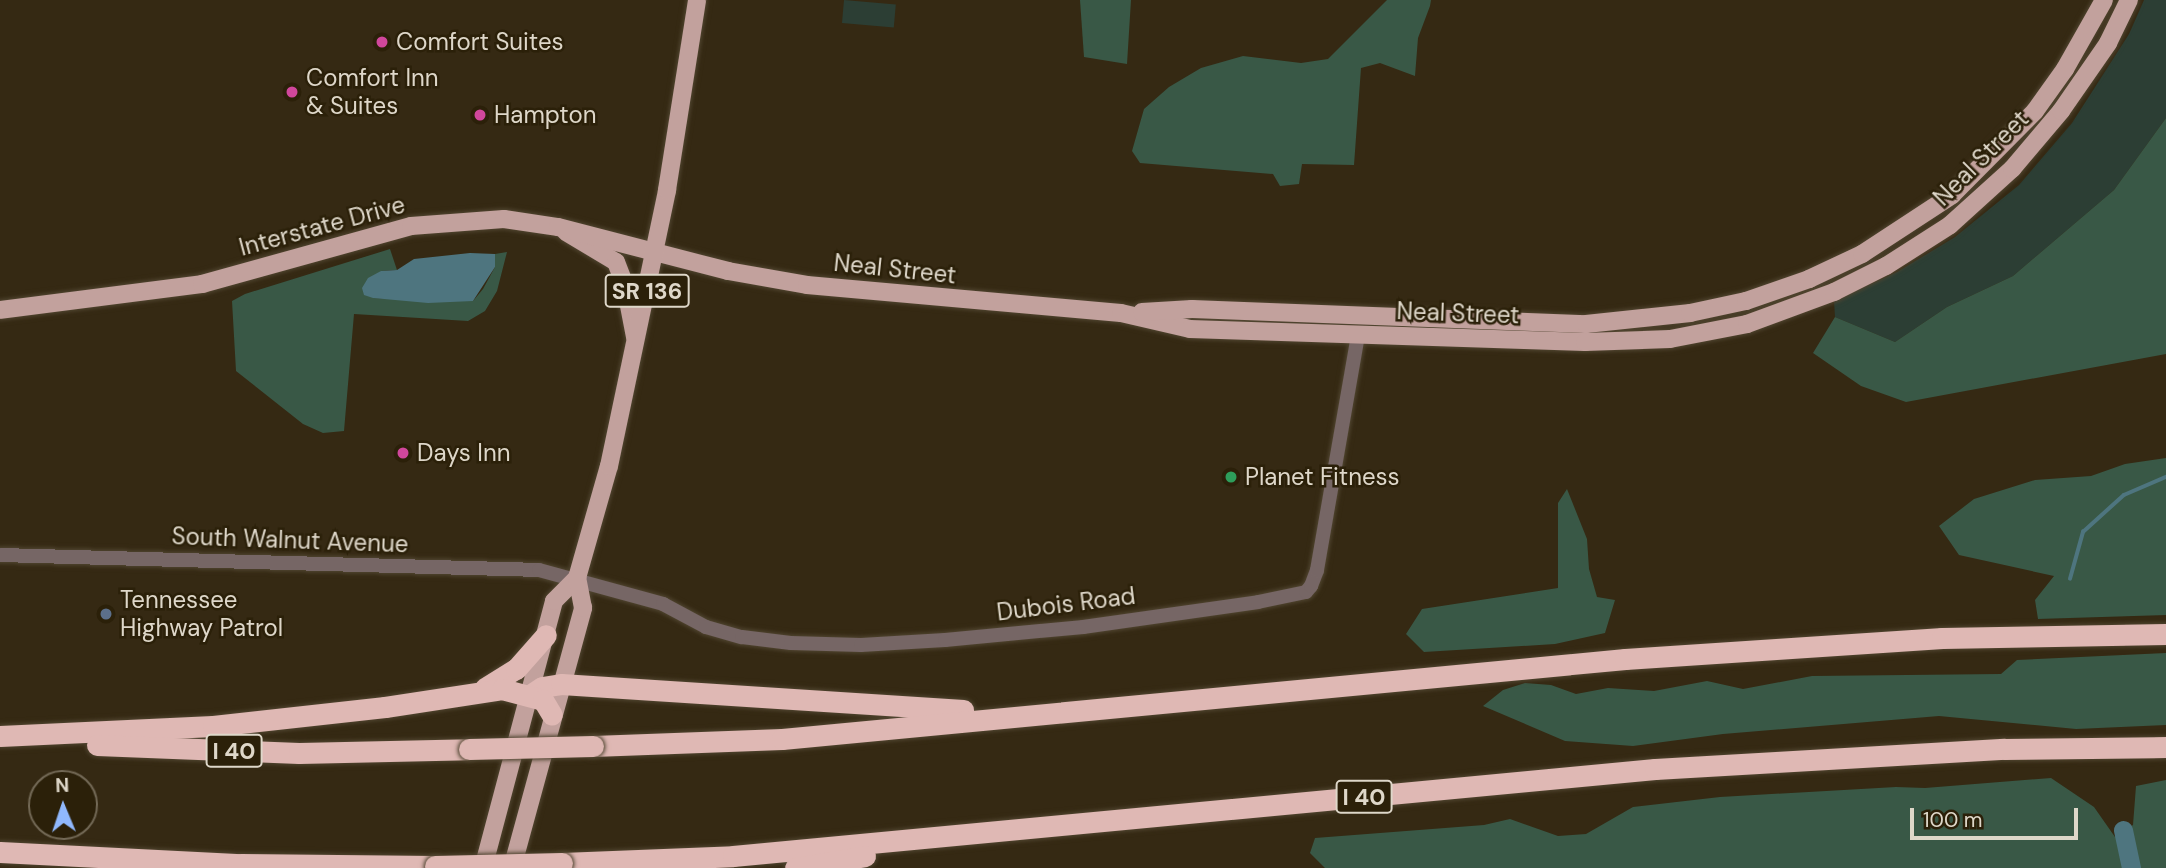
<!DOCTYPE html>
<style>
body{margin:0}
#map{position:relative;width:2166px;height:868px;overflow:hidden;background:#352913;font-family:"DM Sans",sans-serif}
div>[style]{position:absolute}
.green>*{inset:0;background:#2c3e34;transform-origin:0 0}
.forest>*{inset:0;background:#395846}
.water>*{inset:0;background:#4e757f}
.stream>*{height:3.5px;margin:-1.75px;padding:0 1.75px;transform-origin:1.75px;border-radius:1.75px;background:#4e757f}
.river>*{height:19px;margin:-9.5px;padding:0 9.5px;transform-origin:9.5px;border-radius:9.5px;background:#4e757f}
.roads{filter:drop-shadow(0 0 2px #504530) drop-shadow(0 0 2px #504530)}
.minor>*{height:14px;margin:-7px;padding:0 7px;transform-origin:7px;border-radius:7px;background:#766665}
.major>*{height:18px;margin:-9px;padding:0 9px;transform-origin:9px;border-radius:9px;background:#c2a19d}
.highway>*{height:21px;margin:-10.5px;padding:0 10.5px;transform-origin:10.5px;border-radius:10.5px;background:#dfb8b4}
.bridges{filter:drop-shadow(0 0 2px #504530) drop-shadow(0 0 2px #504530)}
.highway-bridge>*{height:21px;margin:-10.5px;padding:0 10.5px;transform-origin:10.5px;border-radius:10.5px;background:#dfb8b4}
.dots>*{width:19px;height:19px;translate:-50% -50%;box-sizing:border-box;border:4px solid #2b2009;border-radius:50%}
span{translate:-50% -50%;white-space:nowrap;text-align:center;line-height:1.15;-webkit-text-stroke:5px #2b2009;paint-order:stroke}
.shield-label span{padding:2px 5px;background:#2b2009;border:2px solid;border-radius:5px;-webkit-text-stroke-width:0}
.shield-label{font-size:23px;color:#ded7c9;font-weight:700}
.poi-label{font-size:24px;color:#ded7c9}
.left{translate:0 -50%;text-align:left}
.street-label{font-size:24px;color:#ded7c9}
.north{position:absolute;left:28px;top:770px;width:70px;height:70px;box-sizing:border-box;background:#2b2009;border:2px solid #736956;border-radius:50%;rotate:358deg;font-size:19px;font-weight:700;line-height:28px;text-align:center;color:#ded7c9}
.north::after{content:'';display:block;margin:auto;width:24px;height:32px;background:#90b8fd;clip-path:polygon(50% 0,100% 100%,50% 72%,0 100%)}
.scale{position:absolute;left:1910px;top:808px;width:168px;height:32px;box-sizing:border-box;border:4px solid #ded7c9;border-top:0;padding-left:9px;font-size:21px;line-height:24px;white-space:nowrap;color:#ded7c9;-webkit-text-stroke:5px #2b2009;paint-order:stroke}
</style>
<div id="map">
<div class="green">
<div style="left:844px;top:0;width:52px;height:23px;rotate:5deg"></div>
<div style="clip-path:polygon(2144px 0,2166px 0,2166px 118px,2114px 190px,2013px 276px,1947px 307px,1895px 342px,1835px 317px,1834px 301px,1897px 272px,1955px 237px,2019px 185px,2072px 123px,2129px 34px)"></div>
</div>
<div class="forest">
<div style="clip-path:polygon(1080px 0,1131px 0,1127px 64px,1084px 57px)"></div>
<div style="clip-path:polygon(1387px 0,1431px 0,1430px 6px,1418px 38px,1415px 76px,1380px 63px,1361px 68px,1354px 165px,1302px 164px,1299px 184px,1280px 186px,1273px 174px,1140px 163px,1132px 151px,1144px 109px,1169px 87px,1201px 68px,1243px 56px,1301px 63px,1328px 59px)"></div>
<div style="clip-path:polygon(2166px 118px,2166px 354px,1906px 402px,1861px 386px,1813px 353px,1835px 317px,1895px 342px,1947px 307px,2013px 276px,2114px 190px)"></div>
<div style="clip-path:polygon(390px 249px,397px 270px,381px 271px,373px 298px,473px 301px,483px 289px,495px 267px,495px 254px,507px 252px,497px 291px,485px 311px,468px 321px,354px 314px,344px 431px,323px 433px,303px 424px,236px 371px,232px 301px,245px 294px)"></div>
<div style="clip-path:polygon(2166px 458px,2166px 615px,2038px 619px,2035px 600px,2054px 576px,1959px 555px,1939px 526px,1974px 499px,2035px 480px,2091px 476px,2125px 464px)"></div>
<div style="clip-path:polygon(1567px 489px,1587px 539px,1589px 569px,1597px 597px,1615px 600px,1605px 633px,1555px 644px,1424px 652px,1406px 634px,1422px 609px,1558px 588px,1558px 503px)"></div>
<div style="clip-path:polygon(2166px 653px,2166px 725px,2076px 729px,1939px 716px,1723px 734px,1633px 746px,1565px 741px,1483px 706px,1503px 690px,1525px 683px,1551px 685px,1576px 694px,1608px 688px,1654px 691px,1707px 681px,1743px 689px,1812px 676px,2001px 674px,2017px 660px)"></div>
<div style="clip-path:polygon(2051px 778px,2094px 807px,2115px 837px,2133px 825px,2136px 786px,2166px 780px,2166px 868px,1325px 868px,1310px 853px,1315px 838px,1484px 825px,1510px 819px,1558px 836px,1586px 834px,1633px 807px,1720px 797px,1896px 787px,1925px 788px)"></div>
</div>
<div class="water">
<div style="clip-path:polygon(470px 253px,495px 254px,495px 267px,473px 301px,428px 303px,373px 298px,364px 295px,362px 288px,368px 278px,381px 271px,397px 270px,414px 259px)"></div>
</div>
<div class="stream">
<div style="left:2070px;top:579px;width:49px;rotate:-74.5deg"></div>
<div style="left:2083px;top:532px;width:55px;rotate:-42.1deg"></div>
<div style="left:2124px;top:495px;width:46px;rotate:-23.2deg"></div>
</div>
<div class="river">
<div style="left:2123px;top:830px;width:39px;rotate:78deg"></div>
</div>
<div class="roads">
<div class="minor">
<div style="left:0;top:555px;width:539px;rotate:1.59deg"></div>
<div style="left:539px;top:570px;width:129px;rotate:15.3deg"></div>
<div style="left:663px;top:604px;width:49px;rotate:28.1deg"></div>
<div style="left:706px;top:627px;width:37px;rotate:16deg"></div>
<div style="left:742px;top:637px;width:49px;rotate:7deg"></div>
<div style="left:791px;top:643px;width:70px;rotate:1.6deg"></div>
<div style="left:861px;top:645px;width:84px;rotate:-3.4deg"></div>
<div style="left:945px;top:640px;width:139px;rotate:-5.4deg"></div>
<div style="left:1083px;top:627px;width:177px;rotate:-8.1deg"></div>
<div style="left:1258px;top:602px;width:49px;rotate:-11.8deg"></div>
<div style="left:1306px;top:592px;width:8px;rotate:-50deg"></div>
<div style="left:1311px;top:586px;width:17px;rotate:-69deg"></div>
<div style="left:1317px;top:570px;width:240px;rotate:-80.1deg"></div>
</div>
<div class="major">
<div style="left:566px;top:232px;width:58px;rotate:31deg"></div>
<div style="left:616px;top:262px;width:25px;rotate:69deg"></div>
<div style="left:625px;top:285px;width:53px;rotate:79.1deg"></div>
<div style="left:0;top:310px;width:204px;rotate:-7.3deg"></div>
<div style="left:202px;top:284px;width:217px;rotate:-15.5deg"></div>
<div style="left:411px;top:226px;width:93px;rotate:-4.3deg"></div>
<div style="left:504px;top:219px;width:55px;rotate:8.4deg"></div>
<div style="left:558px;top:227px;width:176px;rotate:14.5deg"></div>
<div style="left:728px;top:271px;width:80px;rotate:10deg"></div>
<div style="left:807px;top:285px;width:315px;rotate:5.1deg"></div>
<div style="left:1121px;top:313px;width:71px;rotate:13.1deg"></div>
<div style="left:1190px;top:329px;width:395px;rotate:1.9deg"></div>
<div style="left:1585px;top:342px;width:85px;rotate:-2deg"></div>
<div style="left:1670px;top:339px;width:78px;rotate:-11deg"></div>
<div style="left:1747px;top:324px;width:93px;rotate:-20.2deg"></div>
<div style="left:1834px;top:292px;width:58px;rotate:-26.6deg"></div>
<div style="left:1886px;top:266px;width:76px;rotate:-32.6deg"></div>
<div style="left:1950px;top:225px;width:84px;rotate:-42.1deg"></div>
<div style="left:2012px;top:169px;width:76px;rotate:-49.8deg"></div>
<div style="left:2061px;top:111px;width:83px;rotate:-55.3deg"></div>
<div style="left:2108px;top:43px;width:48px;rotate:-64deg"></div>
<div style="left:1142px;top:312px;width:50px;rotate:-3.4deg"></div>
<div style="left:1192px;top:309px;width:394px;rotate:2.2deg"></div>
<div style="left:1586px;top:324px;width:105px;rotate:-6deg"></div>
<div style="left:1690px;top:313px;width:57px;rotate:-12.1deg"></div>
<div style="left:1746px;top:301px;width:67px;rotate:-19.2deg"></div>
<div style="left:1809px;top:279px;width:59px;rotate:-25.3deg"></div>
<div style="left:1862px;top:254px;width:108px;rotate:-33.2deg"></div>
<div style="left:1952px;top:195px;width:118px;rotate:-45.3deg"></div>
<div style="left:2035px;top:111px;width:52px;rotate:-54.5deg"></div>
<div style="left:2065px;top:69px;width:79px;rotate:-60.5deg"></div>
<div style="left:483px;top:868px;width:276px;rotate:-75.1deg"></div>
<div style="left:554px;top:601px;width:33px;rotate:-45deg"></div>
<div style="left:577px;top:578px;width:116px;rotate:-74.1deg"></div>
<div style="left:609px;top:466px;width:282px;rotate:-78.1deg"></div>
<div style="left:667px;top:190px;width:192px;rotate:-81deg"></div>
<div style="left:512px;top:868px;width:270px;rotate:-74.7deg"></div>
<div style="left:583px;top:608px;width:31px;rotate:-101deg"></div>
</div>
<div class="highway">
<div style="left:485px;top:688px;width:36px;rotate:-32deg"></div>
<div style="left:516px;top:669px;width:45px;rotate:-48.6deg"></div>
<div style="left:530px;top:695px;width:14px;rotate:-34deg"></div>
<div style="left:542px;top:687px;width:19px;rotate:-9deg"></div>
<div style="left:561px;top:684px;width:403px;rotate:3.7deg"></div>
<div style="left:0;top:736px;width:213px;rotate:-2.7deg"></div>
<div style="left:213px;top:726px;width:173px;rotate:-6.3deg"></div>
<div style="left:385px;top:707px;width:118px;rotate:-8.7deg"></div>
<div style="left:502px;top:689px;width:42px;rotate:15deg"></div>
<div style="left:543px;top:700px;width:17px;rotate:59deg"></div>
<div style="left:97px;top:745px;width:202px;rotate:2.3deg"></div>
<div style="left:299px;top:753px;width:170px;rotate:-1.3deg"></div>
<div style="left:593px;top:746px;width:189px;rotate:-2.1deg"></div>
<div style="left:782px;top:739px;width:847px;rotate:-5.42deg"></div>
<div style="left:1625px;top:659px;width:318px;rotate:-3.8deg"></div>
<div style="left:1942px;top:638px;width:224px;rotate:-1deg"></div>
<div style="left:0;top:852px;width:241px;rotate:2.9deg"></div>
<div style="left:241px;top:864px;width:194px;rotate:0.6deg"></div>
<div style="left:562px;top:863px;width:171px;rotate:-2.3deg"></div>
<div style="left:733px;top:856px;width:926px;rotate:-5.39deg"></div>
<div style="left:1655px;top:769px;width:350px;rotate:-3.3deg"></div>
<div style="left:2004px;top:749px;width:162px;rotate:-0.7deg"></div>
<div style="left:795px;top:868px;width:71px;rotate:-9.7deg"></div>
</div>
</div>
<div class="bridges">
<div class="highway-bridge">
<div style="left:469px;top:749px;width:124px;rotate:-1.4deg"></div>
<div style="left:435px;top:866px;width:127px;rotate:-1.4deg"></div>
</div>
</div>
<div class="dots">
<div style="left:382px;top:42px;background:#d1479c"></div>
<div style="left:292px;top:92px;background:#d1479c"></div>
<div style="left:480px;top:115px;background:#d1479c"></div>
<div style="left:403px;top:453px;background:#d1479c"></div>
<div style="left:1231px;top:477px;background:#2e9e5b"></div>
<div style="left:106px;top:614px;background:#5c6f8a"></div>
</div>
<div class="shield-label">
<span style="left:647px;top:291px">SR 136</span>
<span style="left:234px;top:751px">I 40</span>
<span style="left:1364px;top:797px">I 40</span>
</div>
<div class="poi-label">
<span class="left" style="left:396px;top:42px">Comfort Suites</span>
<span class="left" style="left:306px;top:92px">Comfort Inn<br>&amp; Suites</span>
<span class="left" style="left:494px;top:115px">Hampton</span>
<span class="left" style="left:417px;top:453px">Days Inn</span>
<span class="left" style="left:1245px;top:477px">Planet Fitness</span>
<span class="left" style="left:120px;top:614px">Tennessee<br>Highway Patrol</span>
</div>
<div class="street-label">
<span style="left:1981px;top:158px;rotate:-45deg">Neal Street</span>
<span style="left:322px;top:226px;rotate:-15deg">Interstate Drive</span>
<span style="left:895px;top:269px;rotate:6deg">Neal Street</span>
<span style="left:1458px;top:313px;rotate:2deg">Neal Street</span>
<span style="left:290px;top:540px;rotate:2deg">South Walnut Avenue</span>
<span style="left:1066px;top:604px;rotate:-7deg">Dubois Road</span>
</div>
<div class="north">N</div>
<div class="scale">100 m</div>
</div>
